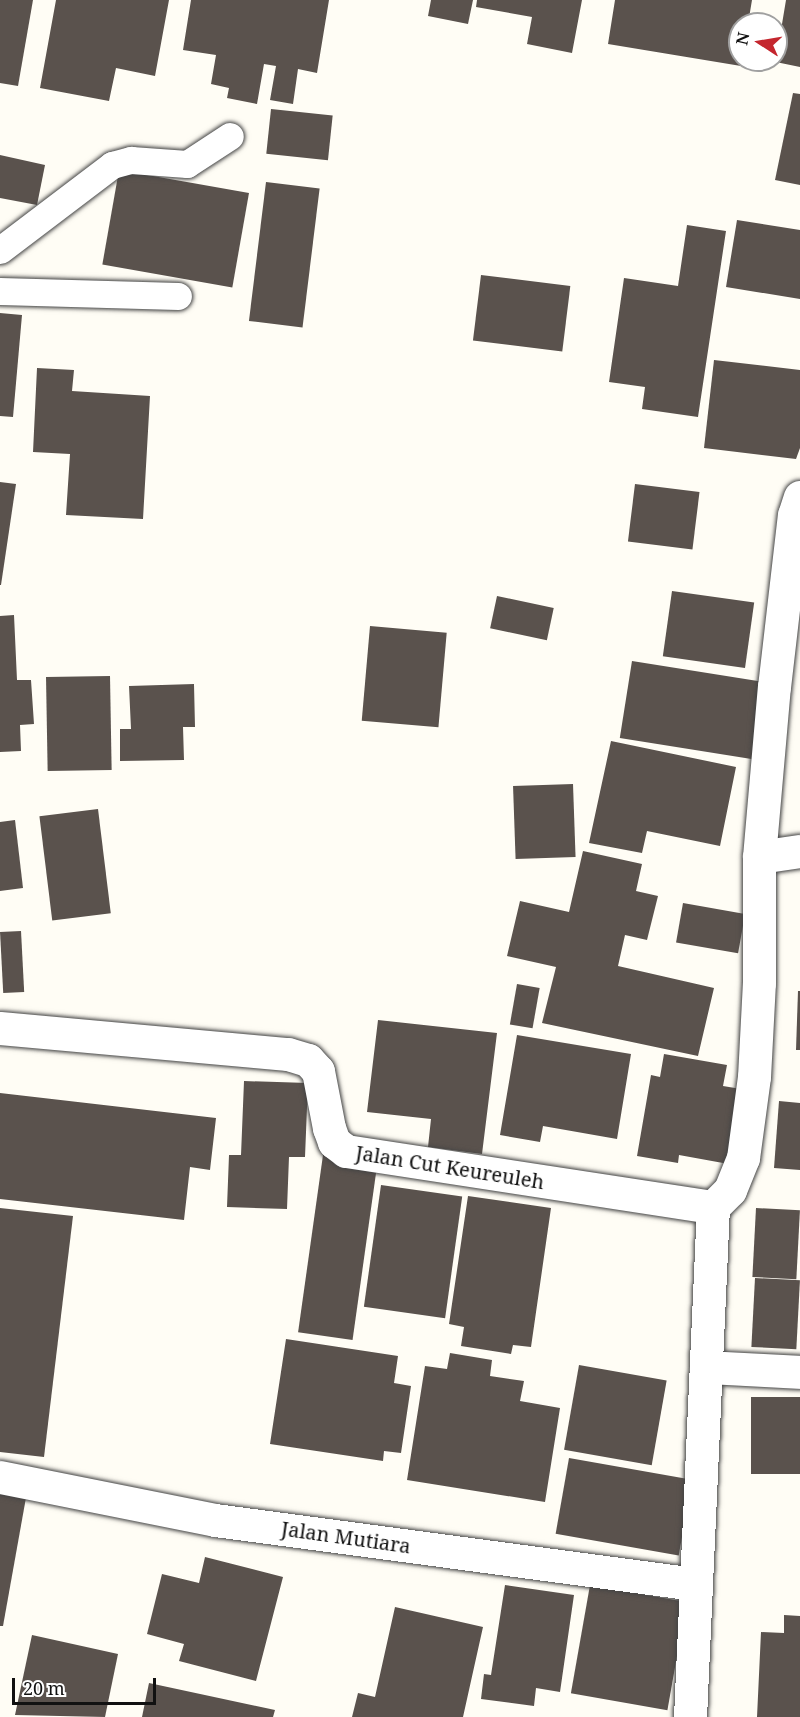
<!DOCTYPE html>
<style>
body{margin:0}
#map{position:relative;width:800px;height:1717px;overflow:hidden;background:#fffdf5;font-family:"Noto Serif",serif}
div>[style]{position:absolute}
.building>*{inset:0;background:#5a524d;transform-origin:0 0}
.roads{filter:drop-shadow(0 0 2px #444) drop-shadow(0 0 2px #444)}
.service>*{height:27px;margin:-13.5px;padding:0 13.5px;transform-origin:13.5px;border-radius:13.5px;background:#fff}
.minor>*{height:33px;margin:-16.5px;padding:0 16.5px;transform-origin:16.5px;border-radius:16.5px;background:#fff}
span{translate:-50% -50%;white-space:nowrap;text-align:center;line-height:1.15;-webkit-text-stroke:6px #fff;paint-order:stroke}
.street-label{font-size:20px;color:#111}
.north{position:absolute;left:728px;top:12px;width:60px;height:60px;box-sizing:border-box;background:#fff;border:2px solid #a0a0a0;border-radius:50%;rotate:282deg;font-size:16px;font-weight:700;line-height:24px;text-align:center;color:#111}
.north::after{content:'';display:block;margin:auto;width:21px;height:27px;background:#c4262e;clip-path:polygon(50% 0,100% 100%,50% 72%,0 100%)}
.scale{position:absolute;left:12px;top:1678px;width:144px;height:27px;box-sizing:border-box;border:3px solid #111;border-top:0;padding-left:8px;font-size:18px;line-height:21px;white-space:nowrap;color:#111;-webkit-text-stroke:4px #fff;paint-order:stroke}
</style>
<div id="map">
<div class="building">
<div style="clip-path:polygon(0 0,33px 0,18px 86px,0 83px)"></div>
<div style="clip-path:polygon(56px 0,169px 0,155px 76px,116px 68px,109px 101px,40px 88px)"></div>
<div style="clip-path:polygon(191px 0,329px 0,317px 73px,298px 69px,293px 104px,270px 100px,276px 66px,264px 64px,257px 104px,227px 98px,229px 88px,211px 84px,216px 55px,183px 50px)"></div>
<div style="clip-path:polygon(431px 0,473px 0,468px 24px,428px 16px)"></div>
<div style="clip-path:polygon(477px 0,582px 0,572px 53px,527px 44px,532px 17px,476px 7px)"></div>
<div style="clip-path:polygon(615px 0,752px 0,748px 24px,740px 24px,741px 66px,608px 44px)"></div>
<div style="clip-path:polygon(786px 0,800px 0,800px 67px,771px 61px,776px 60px)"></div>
<div style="clip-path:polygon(793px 93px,800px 94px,800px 185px,775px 180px)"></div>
<div style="left:271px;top:109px;width:62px;height:45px;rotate:6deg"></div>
<div style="clip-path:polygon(0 155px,45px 165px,37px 205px,0 198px)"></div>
<div style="left:119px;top:170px;width:132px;height:96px;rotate:10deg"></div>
<div style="left:266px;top:182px;width:54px;height:140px;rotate:7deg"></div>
<div style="clip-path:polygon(737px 220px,800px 230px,800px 299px,726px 287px)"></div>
<div style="clip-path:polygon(687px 225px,726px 231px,698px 417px,642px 409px,645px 387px,609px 382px,624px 278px,678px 286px)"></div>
<div style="left:481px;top:275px;width:90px;height:66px;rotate:7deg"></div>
<div style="clip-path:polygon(0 313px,22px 315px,13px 417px,0 416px)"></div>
<div style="clip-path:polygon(714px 360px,800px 370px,800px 448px,796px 459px,704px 448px)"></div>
<div style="clip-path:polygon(37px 368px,74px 370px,72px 391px,150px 396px,143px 519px,66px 515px,70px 454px,33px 452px)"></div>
<div style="clip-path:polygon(0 482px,16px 484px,1px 585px,0 585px)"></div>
<div style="left:635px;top:484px;width:65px;height:58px;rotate:7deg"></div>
<div style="left:672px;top:591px;width:83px;height:66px;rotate:8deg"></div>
<div style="left:497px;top:596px;width:58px;height:33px;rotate:12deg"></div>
<div style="clip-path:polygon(14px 615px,17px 680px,31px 680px,34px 724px,20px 725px,21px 751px,0 752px,0 616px)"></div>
<div style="left:370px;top:626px;width:77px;height:95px;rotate:5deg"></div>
<div style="left:632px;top:661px;width:138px;height:78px;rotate:9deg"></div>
<div style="left:110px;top:676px;width:94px;height:64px;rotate:89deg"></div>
<div style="clip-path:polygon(194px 684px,195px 727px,183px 727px,184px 760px,120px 761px,120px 729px,131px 729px,129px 686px)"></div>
<div style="clip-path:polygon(611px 741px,736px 767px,720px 846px,647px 831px,642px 853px,589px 843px)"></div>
<div style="left:573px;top:784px;width:73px;height:60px;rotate:88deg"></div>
<div style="left:98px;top:809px;width:105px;height:59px;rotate:83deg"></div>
<div style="clip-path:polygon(15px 820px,23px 888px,0 891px,0 822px)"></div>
<div style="clip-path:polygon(583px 851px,642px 864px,636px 891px,658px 896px,647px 940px,625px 935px,618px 966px,714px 988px,698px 1056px,542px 1023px,556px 967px,507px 956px,520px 901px,569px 912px)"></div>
<div style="left:683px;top:903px;width:63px;height:40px;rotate:10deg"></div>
<div style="left:21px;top:931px;width:61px;height:21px;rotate:87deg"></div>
<div style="left:517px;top:984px;width:23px;height:41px;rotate:10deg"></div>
<div style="clip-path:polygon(798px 991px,800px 991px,800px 1050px,796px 1050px)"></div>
<div style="clip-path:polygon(378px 1020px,497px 1033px,482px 1154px,428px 1147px,431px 1119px,367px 1112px)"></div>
<div style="clip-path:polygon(517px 1035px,631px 1054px,617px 1139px,543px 1126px,540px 1142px,500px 1135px)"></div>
<div style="clip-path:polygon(664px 1054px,727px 1065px,723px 1086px,747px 1090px,734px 1165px,679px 1155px,678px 1163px,637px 1156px,651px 1075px,660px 1077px)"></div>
<div style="clip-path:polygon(244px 1081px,308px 1083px,305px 1157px,289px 1157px,287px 1209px,227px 1207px,229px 1155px,241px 1155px)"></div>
<div style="clip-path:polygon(0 1093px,216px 1118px,210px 1170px,190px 1167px,184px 1220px,0 1199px)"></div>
<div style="clip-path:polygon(779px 1101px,800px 1103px,800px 1170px,774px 1168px)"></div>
<div style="left:323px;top:1155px;width:55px;height:179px;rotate:8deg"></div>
<div style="left:381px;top:1185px;width:82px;height:123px;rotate:8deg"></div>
<div style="clip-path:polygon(468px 1196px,551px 1208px,531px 1347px,513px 1345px,511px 1354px,461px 1346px,464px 1327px,449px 1324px)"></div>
<div style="clip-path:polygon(0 1208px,73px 1216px,44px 1457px,0 1452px)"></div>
<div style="left:756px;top:1208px;width:44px;height:69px;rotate:3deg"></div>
<div style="left:755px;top:1278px;width:45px;height:69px;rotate:3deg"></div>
<div style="clip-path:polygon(286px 1339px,398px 1356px,394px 1383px,411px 1386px,401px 1453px,384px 1451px,383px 1461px,270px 1444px)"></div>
<div style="clip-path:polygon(450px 1353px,492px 1360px,490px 1376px,524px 1381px,520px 1401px,560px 1408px,545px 1502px,407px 1480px,425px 1366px,447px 1369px)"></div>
<div style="left:579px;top:1365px;width:89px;height:86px;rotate:10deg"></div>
<div style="left:751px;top:1397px;width:49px;height:77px"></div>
<div style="left:569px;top:1458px;width:125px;height:77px;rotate:10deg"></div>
<div style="clip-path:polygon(0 1487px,27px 1492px,3px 1626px,0 1626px)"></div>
<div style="clip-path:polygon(205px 1557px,283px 1577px,256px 1681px,179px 1661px,184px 1644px,147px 1634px,162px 1574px,199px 1583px)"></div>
<div style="clip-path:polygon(505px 1585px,574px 1595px,560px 1692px,536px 1688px,534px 1706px,481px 1699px,484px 1674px,491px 1675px)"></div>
<div style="left:590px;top:1585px;width:98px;height:110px;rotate:10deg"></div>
<div style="clip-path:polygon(395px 1607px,483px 1627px,463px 1717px,352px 1717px,358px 1693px,375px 1697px)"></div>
<div style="clip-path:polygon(784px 1615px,800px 1616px,800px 1717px,757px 1717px,761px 1632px,784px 1633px)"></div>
<div style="clip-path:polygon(32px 1635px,118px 1654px,105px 1717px,15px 1715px)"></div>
<div style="clip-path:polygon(149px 1683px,275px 1710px,273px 1717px,142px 1717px)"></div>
</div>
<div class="roads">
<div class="service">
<div style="left:0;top:250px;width:141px;rotate:-37.2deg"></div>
<div style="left:112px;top:165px;width:20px;rotate:-15deg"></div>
<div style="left:131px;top:160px;width:56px;rotate:4.1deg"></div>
<div style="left:187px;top:164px;width:51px;rotate:-33.1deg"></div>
<div style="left:0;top:291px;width:178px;rotate:1.6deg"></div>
</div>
<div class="minor">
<div style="left:759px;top:857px;width:41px;rotate:-8.3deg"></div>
<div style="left:0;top:1028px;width:289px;rotate:5.2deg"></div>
<div style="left:288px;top:1054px;width:21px;rotate:17deg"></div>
<div style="left:308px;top:1060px;width:15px;rotate:48deg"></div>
<div style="left:318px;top:1071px;width:58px;rotate:79.1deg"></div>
<div style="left:329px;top:1128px;width:15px;rotate:70deg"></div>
<div style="left:334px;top:1142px;width:15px;rotate:37deg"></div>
<div style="left:346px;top:1151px;width:371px;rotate:8.7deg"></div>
<div style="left:706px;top:1367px;width:94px;rotate:3deg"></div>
<div style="left:0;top:1477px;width:219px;rotate:11.3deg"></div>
<div style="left:215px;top:1520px;width:484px;rotate:7.6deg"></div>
<div style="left:690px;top:1717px;width:511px;rotate:-87.42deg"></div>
<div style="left:713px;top:1207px;width:24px;rotate:-45deg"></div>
<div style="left:730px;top:1190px;width:35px;rotate:-68deg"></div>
<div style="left:743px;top:1158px;width:82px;rotate:-82.3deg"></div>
<div style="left:754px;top:1077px;width:94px;rotate:-87deg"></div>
<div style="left:759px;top:983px;width:126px;rotate:-90deg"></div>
<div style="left:759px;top:857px;width:171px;rotate:-85deg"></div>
<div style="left:774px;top:687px;width:173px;rotate:-83.4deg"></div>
<div style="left:794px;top:515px;width:19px;rotate:-72deg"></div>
</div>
</div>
<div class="street-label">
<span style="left:450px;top:1167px;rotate:9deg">Jalan Cut Keureuleh</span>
<span style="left:346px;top:1537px;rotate:8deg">Jalan Mutiara</span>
</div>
<div class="north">N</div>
<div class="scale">20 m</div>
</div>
